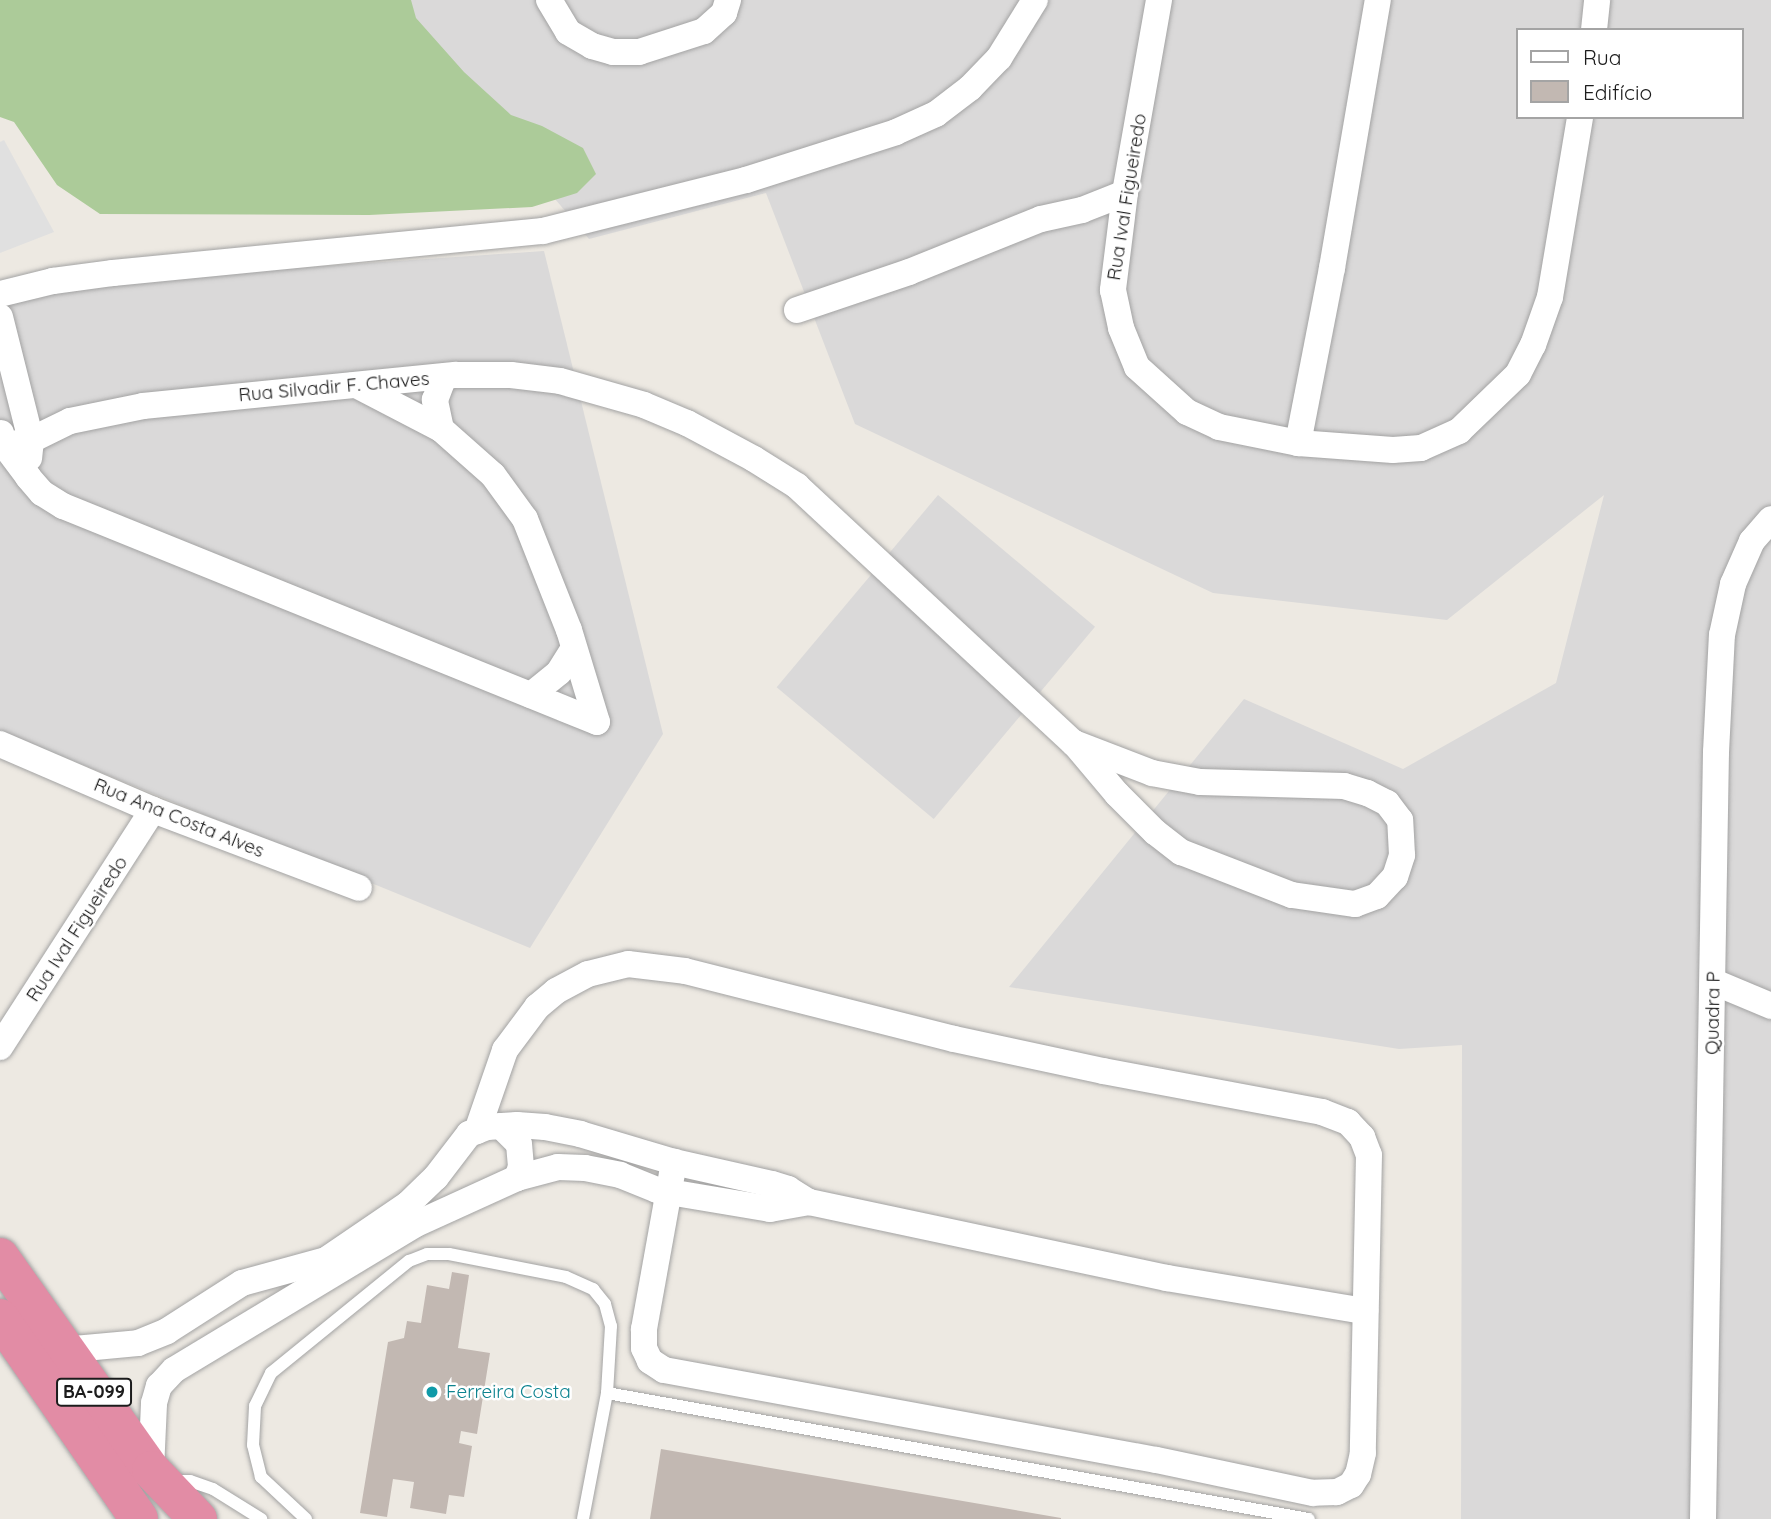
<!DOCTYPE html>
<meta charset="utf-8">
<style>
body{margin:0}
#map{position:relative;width:1771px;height:1519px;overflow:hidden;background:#ede9e2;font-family:Quicksand,sans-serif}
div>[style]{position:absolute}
.residential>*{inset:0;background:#dad9d9;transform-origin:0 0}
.forest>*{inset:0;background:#accb99}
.parking>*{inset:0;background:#e0e0e0}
.building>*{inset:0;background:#c2b8b2}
.roads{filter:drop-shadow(0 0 2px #a3a3a3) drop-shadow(0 0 2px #a3a3a3)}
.lane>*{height:12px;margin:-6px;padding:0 6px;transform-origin:6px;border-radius:6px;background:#fff}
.street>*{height:26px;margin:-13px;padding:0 13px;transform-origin:13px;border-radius:13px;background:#fff}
.highway>*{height:38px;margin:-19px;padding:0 19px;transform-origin:19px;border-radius:19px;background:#e28ca5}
.dots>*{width:19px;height:19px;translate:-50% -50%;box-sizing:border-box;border:4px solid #fff;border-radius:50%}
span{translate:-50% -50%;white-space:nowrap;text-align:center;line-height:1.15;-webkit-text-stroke:5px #fff;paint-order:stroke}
.shield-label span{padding:2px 5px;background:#fff;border:2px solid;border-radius:5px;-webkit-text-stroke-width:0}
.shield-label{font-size:18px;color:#1c1c1c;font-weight:700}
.street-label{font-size:19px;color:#1c1c1c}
.culture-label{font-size:19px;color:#0d838f}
.left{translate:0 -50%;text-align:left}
.legend{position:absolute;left:1516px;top:28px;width:228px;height:91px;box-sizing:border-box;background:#fff;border:2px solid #a4a4a4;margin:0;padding:9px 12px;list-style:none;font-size:21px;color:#1c1c1c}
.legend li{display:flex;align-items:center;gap:14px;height:35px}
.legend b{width:35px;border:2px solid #a4a4a4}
</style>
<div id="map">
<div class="residential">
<div style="clip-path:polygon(evenodd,386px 0,1771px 0,1771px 1519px,1461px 1519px,1462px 1045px,1399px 1049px,1009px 987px,1244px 699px,1403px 769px,1556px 683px,1604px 495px,1447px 620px,1213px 593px,855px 424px,766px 193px,589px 239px,386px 0,1517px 30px,1741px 30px,1741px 117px,1517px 117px,1517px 30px)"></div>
<div style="clip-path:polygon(544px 251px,663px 734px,530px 948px,0 731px,0 294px,103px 281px)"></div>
<div style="left:938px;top:495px;width:205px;height:251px;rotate:40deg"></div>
</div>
<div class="forest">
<div style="clip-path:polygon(0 0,411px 0,416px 18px,464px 72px,511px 115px,542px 126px,583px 148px,596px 174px,577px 193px,532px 207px,369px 215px,100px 214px,57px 185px,14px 122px,0 117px)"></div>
</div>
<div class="parking">
<div style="clip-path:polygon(4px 140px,54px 232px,0 253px,0 142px)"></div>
</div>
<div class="building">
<div style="clip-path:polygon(452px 1272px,469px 1275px,458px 1348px,490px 1353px,477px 1434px,461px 1431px,459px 1443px,472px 1446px,464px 1497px,449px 1495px,446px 1514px,410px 1508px,414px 1482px,393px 1479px,387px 1517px,360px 1513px,388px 1342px,404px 1338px,407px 1321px,421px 1323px,427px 1285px,449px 1289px)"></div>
<div style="clip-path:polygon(661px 1449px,1061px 1518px,1061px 1519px,650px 1519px)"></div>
</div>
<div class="roads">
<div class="lane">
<div style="left:607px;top:1393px;width:713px;rotate:10.18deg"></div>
<div style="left:173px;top:1481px;width:17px"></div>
<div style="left:190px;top:1481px;width:24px;rotate:19deg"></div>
<div style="left:213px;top:1489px;width:57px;rotate:32deg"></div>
<div style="left:306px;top:1519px;width:62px;rotate:-137deg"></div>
<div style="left:261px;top:1477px;width:33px;rotate:-104deg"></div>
<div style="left:253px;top:1445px;width:39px;rotate:-87deg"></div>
<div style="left:255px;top:1406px;width:37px;rotate:-64deg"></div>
<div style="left:271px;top:1373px;width:178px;rotate:-39.1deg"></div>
<div style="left:409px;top:1261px;width:19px;rotate:-21deg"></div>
<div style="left:427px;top:1254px;width:22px"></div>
<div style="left:449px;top:1254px;width:119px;rotate:11.1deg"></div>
<div style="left:566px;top:1277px;width:30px;rotate:24deg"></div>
<div style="left:593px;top:1289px;width:19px;rotate:51deg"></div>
<div style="left:605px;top:1304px;width:23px;rotate:75deg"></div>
<div style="left:611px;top:1326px;width:67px;rotate:93.4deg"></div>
<div style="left:607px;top:1393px;width:128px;rotate:100.8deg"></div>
</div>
<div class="street">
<div style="left:549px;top:0;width:37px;rotate:59deg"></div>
<div style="left:568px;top:32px;width:28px;rotate:30deg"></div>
<div style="left:592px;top:46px;width:22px;rotate:16deg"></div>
<div style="left:613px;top:52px;width:26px"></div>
<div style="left:639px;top:52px;width:68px;rotate:-17.9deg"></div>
<div style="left:704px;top:31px;width:27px;rotate:-42deg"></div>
<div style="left:724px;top:13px;width:14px;rotate:-73deg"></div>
<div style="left:1159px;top:0;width:196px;rotate:100deg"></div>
<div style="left:1125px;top:193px;width:98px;rotate:97.1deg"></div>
<div style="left:1113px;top:290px;width:39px;rotate:78deg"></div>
<div style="left:1121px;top:328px;width:42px;rotate:67.7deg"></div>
<div style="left:1137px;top:367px;width:67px;rotate:42deg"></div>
<div style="left:1187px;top:412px;width:35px;rotate:25deg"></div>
<div style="left:1219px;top:427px;width:81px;rotate:11.4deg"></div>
<div style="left:1298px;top:443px;width:95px;rotate:4.2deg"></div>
<div style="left:1393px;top:450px;width:28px;rotate:-4deg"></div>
<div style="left:1421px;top:448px;width:42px;rotate:-24.1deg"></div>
<div style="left:1459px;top:431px;width:82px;rotate:-44deg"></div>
<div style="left:1518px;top:374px;width:33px;rotate:-63deg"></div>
<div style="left:1533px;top:345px;width:51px;rotate:-70.5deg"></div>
<div style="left:1550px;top:297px;width:182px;rotate:-80.5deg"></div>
<div style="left:1594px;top:30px;width:30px;rotate:-84deg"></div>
<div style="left:0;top:294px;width:55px;rotate:-13.8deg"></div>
<div style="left:53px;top:281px;width:61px;rotate:-7.6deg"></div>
<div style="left:113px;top:273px;width:432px;rotate:-5.6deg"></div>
<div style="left:543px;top:231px;width:209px;rotate:-14.1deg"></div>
<div style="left:746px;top:180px;width:157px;rotate:-17.7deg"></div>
<div style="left:896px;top:132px;width:44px;rotate:-24.2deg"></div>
<div style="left:936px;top:114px;width:43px;rotate:-37.4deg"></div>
<div style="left:970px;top:88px;width:42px;rotate:-46deg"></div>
<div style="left:999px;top:58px;width:68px;rotate:-58.2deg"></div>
<div style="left:797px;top:310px;width:118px;rotate:-18.7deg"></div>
<div style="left:909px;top:272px;width:142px;rotate:-21.9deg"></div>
<div style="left:1041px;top:219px;width:42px;rotate:-12.4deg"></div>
<div style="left:1082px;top:210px;width:46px;rotate:-21.6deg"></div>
<div style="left:0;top:317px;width:127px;rotate:75.9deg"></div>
<div style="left:31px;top:440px;width:18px;rotate:96deg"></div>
<div style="left:360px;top:387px;width:91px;rotate:27.4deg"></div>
<div style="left:441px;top:429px;width:69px;rotate:41.5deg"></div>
<div style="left:493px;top:475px;width:54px;rotate:54deg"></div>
<div style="left:525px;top:519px;width:119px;rotate:68.4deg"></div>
<div style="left:569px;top:630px;width:96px;rotate:73.1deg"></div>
<div style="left:441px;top:429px;width:30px;rotate:-102deg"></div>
<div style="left:435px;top:400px;width:25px;rotate:-69deg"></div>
<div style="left:1px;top:433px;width:14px;rotate:73deg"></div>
<div style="left:5px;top:446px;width:39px;rotate:53deg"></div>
<div style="left:28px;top:477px;width:21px;rotate:49deg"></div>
<div style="left:42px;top:493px;width:25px;rotate:32deg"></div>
<div style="left:63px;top:506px;width:576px;rotate:22.02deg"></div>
<div style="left:1298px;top:443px;width:178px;rotate:-79deg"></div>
<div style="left:1332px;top:268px;width:272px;rotate:-80.3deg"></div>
<div style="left:5px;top:446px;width:27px;rotate:-13deg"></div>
<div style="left:31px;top:440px;width:43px;rotate:-26deg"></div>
<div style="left:70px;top:421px;width:75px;rotate:-11.6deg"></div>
<div style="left:143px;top:406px;width:315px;rotate:-5.7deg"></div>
<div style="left:456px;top:375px;width:55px"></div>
<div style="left:511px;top:375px;width:49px;rotate:7deg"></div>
<div style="left:560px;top:381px;width:87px;rotate:15.9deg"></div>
<div style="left:644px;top:405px;width:47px;rotate:22.7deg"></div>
<div style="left:687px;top:423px;width:76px;rotate:28.2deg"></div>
<div style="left:754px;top:459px;width:51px;rotate:32.1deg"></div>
<div style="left:797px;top:486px;width:378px;rotate:42.9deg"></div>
<div style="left:1074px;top:743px;width:67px;rotate:49.9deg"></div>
<div style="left:1117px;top:794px;width:54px;rotate:45deg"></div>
<div style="left:1155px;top:832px;width:33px;rotate:38deg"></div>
<div style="left:1181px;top:852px;width:119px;rotate:21.2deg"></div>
<div style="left:1292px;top:895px;width:64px;rotate:8.1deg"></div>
<div style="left:1355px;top:904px;width:23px;rotate:-20deg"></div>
<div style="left:1377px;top:896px;width:26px;rotate:-47deg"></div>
<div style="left:1395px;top:877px;width:23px;rotate:-72deg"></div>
<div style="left:1402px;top:855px;width:35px;rotate:-93deg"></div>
<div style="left:1400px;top:820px;width:21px;rotate:-127deg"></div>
<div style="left:1387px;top:803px;width:22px;rotate:-153deg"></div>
<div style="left:1367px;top:793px;width:24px;rotate:-163deg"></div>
<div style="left:1344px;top:786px;width:144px;rotate:-178.4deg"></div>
<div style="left:1200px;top:782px;width:49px;rotate:-169.4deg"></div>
<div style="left:1152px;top:773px;width:84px;rotate:-159deg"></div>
<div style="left:531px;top:695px;width:36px;rotate:-39deg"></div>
<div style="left:559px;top:672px;width:28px;rotate:-58deg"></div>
<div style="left:0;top:744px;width:167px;rotate:23.3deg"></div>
<div style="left:153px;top:810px;width:220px;rotate:20.7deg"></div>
<div style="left:1714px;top:982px;width:62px;rotate:22.8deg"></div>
<div style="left:0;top:1047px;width:282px;rotate:-57.2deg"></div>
<div style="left:501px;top:1126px;width:25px;rotate:45deg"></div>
<div style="left:519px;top:1144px;width:23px;rotate:85deg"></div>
<div style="left:521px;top:1167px;width:12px;rotate:110deg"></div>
<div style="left:477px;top:1131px;width:86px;rotate:-70.9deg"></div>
<div style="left:505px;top:1050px;width:54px;rotate:-53.3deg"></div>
<div style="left:537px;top:1007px;width:25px;rotate:-40deg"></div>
<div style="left:556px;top:991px;width:36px;rotate:-28deg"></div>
<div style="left:588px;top:974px;width:41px;rotate:-14deg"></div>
<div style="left:628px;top:964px;width:57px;rotate:7deg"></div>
<div style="left:685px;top:971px;width:277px;rotate:14.2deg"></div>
<div style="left:954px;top:1039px;width:152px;rotate:12.1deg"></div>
<div style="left:1103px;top:1071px;width:223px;rotate:10.6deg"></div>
<div style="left:1322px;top:1112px;width:28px;rotate:21deg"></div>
<div style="left:1348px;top:1122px;width:21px;rotate:47deg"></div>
<div style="left:1362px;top:1137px;width:19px;rotate:69deg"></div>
<div style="left:1369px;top:1155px;width:298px;rotate:91.2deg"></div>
<div style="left:1363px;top:1453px;width:22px;rotate:103deg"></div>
<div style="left:1358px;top:1474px;width:13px;rotate:122deg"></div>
<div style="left:1351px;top:1485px;width:16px;rotate:153deg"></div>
<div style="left:1337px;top:1492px;width:24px;rotate:178deg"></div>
<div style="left:1313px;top:1493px;width:160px;rotate:-168.1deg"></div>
<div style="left:1156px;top:1460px;width:500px;rotate:-169.63deg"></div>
<div style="left:664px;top:1370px;width:17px;rotate:-147deg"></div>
<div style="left:650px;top:1361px;width:14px;rotate:-115deg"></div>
<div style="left:644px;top:1348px;width:19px;rotate:-90deg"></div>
<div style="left:644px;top:1329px;width:170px;rotate:-79.8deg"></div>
<div style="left:63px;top:1350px;width:75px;rotate:-5.3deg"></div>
<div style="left:138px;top:1343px;width:31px;rotate:-22deg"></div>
<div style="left:167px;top:1331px;width:89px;rotate:-32.6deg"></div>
<div style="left:242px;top:1283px;width:87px;rotate:-15.3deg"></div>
<div style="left:326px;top:1260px;width:99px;rotate:-34.3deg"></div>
<div style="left:408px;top:1204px;width:39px;rotate:-44deg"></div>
<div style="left:436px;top:1177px;width:54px;rotate:-52.5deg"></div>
<div style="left:469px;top:1134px;width:19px;rotate:-21deg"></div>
<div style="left:487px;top:1127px;width:30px;rotate:-4deg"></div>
<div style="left:517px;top:1125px;width:28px;rotate:4deg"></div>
<div style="left:545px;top:1127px;width:36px;rotate:11deg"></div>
<div style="left:580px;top:1134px;width:98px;rotate:16.6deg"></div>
<div style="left:674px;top:1162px;width:100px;rotate:12.7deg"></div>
<div style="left:772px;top:1184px;width:17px;rotate:17deg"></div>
<div style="left:788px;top:1189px;width:25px;rotate:32deg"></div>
<div style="left:809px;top:1202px;width:366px;rotate:12deg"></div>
<div style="left:1167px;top:1278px;width:201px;rotate:9.5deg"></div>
<div style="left:151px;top:1470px;width:67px;rotate:-87.4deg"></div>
<div style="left:154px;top:1403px;width:18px;rotate:-74deg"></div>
<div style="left:159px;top:1386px;width:22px;rotate:-47deg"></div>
<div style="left:174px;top:1370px;width:280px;rotate:-31.1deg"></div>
<div style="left:414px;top:1225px;width:113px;rotate:-24.5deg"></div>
<div style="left:517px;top:1178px;width:42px;rotate:-15deg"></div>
<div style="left:558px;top:1167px;width:27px;rotate:2deg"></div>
<div style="left:585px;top:1168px;width:36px;rotate:11deg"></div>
<div style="left:620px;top:1175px;width:40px;rotate:22deg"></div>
<div style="left:657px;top:1190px;width:115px;rotate:9.5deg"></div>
<div style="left:770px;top:1209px;width:40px;rotate:-10deg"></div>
<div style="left:1703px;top:1519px;width:767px;rotate:-89.03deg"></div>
<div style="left:1716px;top:752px;width:117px;rotate:-87.1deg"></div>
<div style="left:1722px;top:635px;width:52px;rotate:-77.8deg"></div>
<div style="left:1733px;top:584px;width:47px;rotate:-66.2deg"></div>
<div style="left:1752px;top:541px;width:29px;rotate:-49deg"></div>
</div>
<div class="highway">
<div style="left:0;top:1257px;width:261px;rotate:54.7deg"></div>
<div style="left:151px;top:1470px;width:68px;rotate:46.2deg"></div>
<div style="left:0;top:1318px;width:244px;rotate:55.3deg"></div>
</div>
</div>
<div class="dots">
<div style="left:432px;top:1392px;background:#0f9aa8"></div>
</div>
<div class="shield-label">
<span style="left:94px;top:1392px">BA-099</span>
</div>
<div class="street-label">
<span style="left:1127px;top:197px;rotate:-81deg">Rua Ival Figueiredo</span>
<span style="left:334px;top:387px;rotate:-5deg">Rua Silvadir F. Chaves</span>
<span style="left:179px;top:818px;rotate:22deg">Rua Ana Costa Alves</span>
<span style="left:77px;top:929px;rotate:-57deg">Rua Ival Figueiredo</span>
<span style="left:1713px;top:1013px;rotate:-89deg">Quadra P</span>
</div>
<div class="culture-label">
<span class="left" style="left:446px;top:1392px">Ferreira Costa</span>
</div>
<ul class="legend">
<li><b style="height:9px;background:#fff"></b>Rua</li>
<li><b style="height:19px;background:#c2b8b2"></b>Edifício</li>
</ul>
</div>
